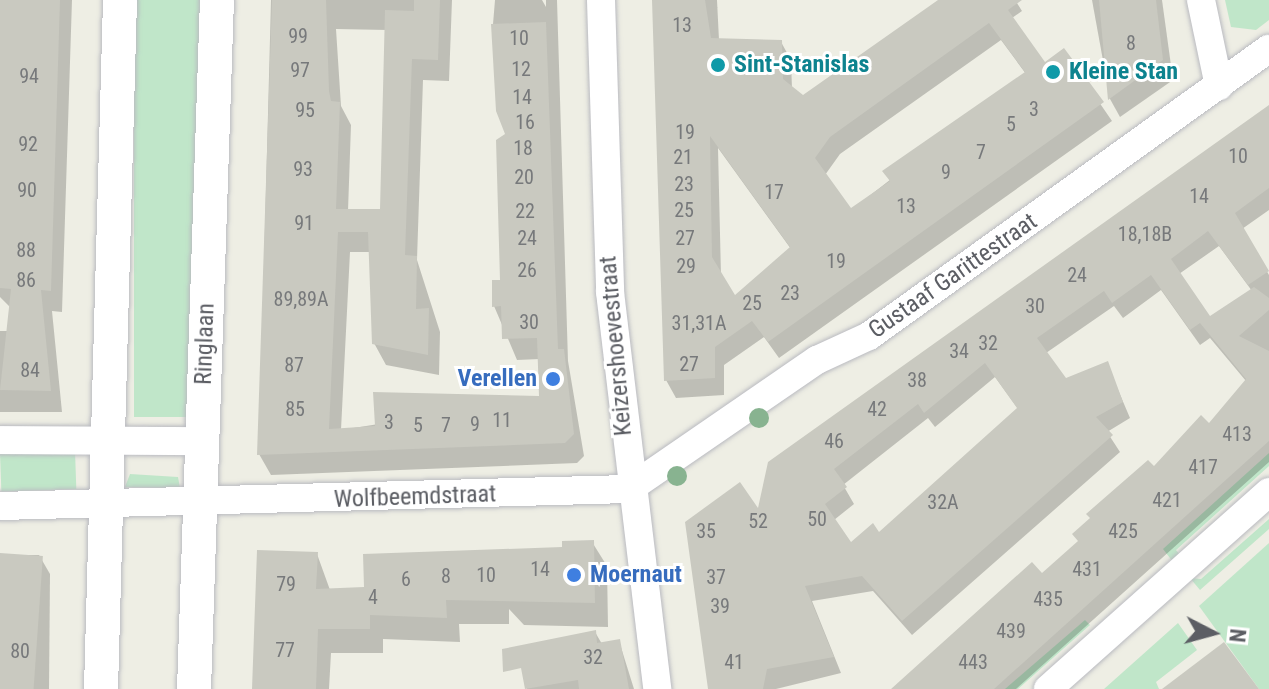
<!DOCTYPE html>
<style>
body{margin:0}
#map{position:relative;width:1269px;height:689px;overflow:hidden;background:#eeeee4;font-family:"Roboto Condensed",sans-serif}
div>[style]{position:absolute}
.green>*{inset:0;background:#c0e6c9;transform-origin:0 0}
.shadow>*{inset:0;background:#0003}
.building>*{inset:0;background:#c9c9c0;transform-origin:0 0}
.roads{filter:drop-shadow(0 0 2px #b9bac0) drop-shadow(0 0 2px #b9bac0)}
.minor>*{height:28px;margin:-14px;padding:0 14px;transform-origin:14px;border-radius:14px;background:#fff}
.tertiary>*{height:34px;margin:-17px;padding:0 17px;transform-origin:17px;border-radius:17px;background:#fff}
.trees>*{width:20px;height:20px;margin:-10px;border-radius:50%;background:#88b390}
.dots>*{width:22px;height:22px;translate:-50% -50%;box-sizing:border-box;border:4px solid #fff;border-radius:50%}
span{translate:-50% -50%;white-space:nowrap;text-align:center;line-height:1.15;-webkit-text-stroke:6px #fff;paint-order:stroke}
.number-label{font-size:20px;color:#77797b}
.number-label span{-webkit-text-stroke-width:0}
.culture-label{font-size:24px;color:#0d838f;font-weight:700}
.left{translate:0 -50%;text-align:left}
.street-label{font-size:24px;color:#5c5e64}
.shop-label{font-size:24px;color:#366cbe;font-weight:700}
.right{translate:-100% -50%;text-align:right}
.north{position:absolute;left:1173px;top:593px;width:80px;height:80px;-webkit-text-stroke:6px #fff;paint-order:stroke;rotate:96deg;font-size:22px;font-weight:700;line-height:32px;text-align:center;color:#5c5e64}
.north::after{content:'';display:block;margin:auto;width:28px;height:36px;background:#5c5e64;clip-path:polygon(50% 0,100% 100%,50% 72%,0 100%)}
</style>
<div id="map">
<div class="green">
<div style="left:134px;top:0;width:67px;height:417px"></div>
<div style="clip-path:polygon(1225px 0,1269px 0,1269px 20px,1256px 30px,1231px 27px)"></div>
<div style="left:75px;top:451px;width:38px;height:75px;rotate:88deg"></div>
<div style="clip-path:polygon(1269px 453px,1269px 466px,1176px 550px,1181px 556px,1173px 562px,1163px 549px)"></div>
<div style="clip-path:polygon(130px 474px,178px 477px,180px 488px,125px 487px)"></div>
<div style="clip-path:polygon(1269px 519px,1269px 529px,1200px 590px,1190px 578px,1201px 579px)"></div>
<div style="clip-path:polygon(1269px 543px,1269px 689px,1259px 689px,1199px 606px)"></div>
<div style="clip-path:polygon(1085px 620px,1090px 625px,1018px 689px,1005px 689px)"></div>
<div style="clip-path:polygon(1178px 623px,1197px 650px,1156px 682px,1159px 689px,1104px 689px)"></div>
</div>
<div class="shadow">
<div style="clip-path:polygon(0 0,72px 0,62px 312px,52px 311px,62px 412px,0 412px,0 331px,11px 331px,12px 309px,0 297px)"></div>
<div style="clip-path:polygon(evenodd,271px 0,452px 0,449px 81px,423px 80px,417px 260px,440px 332px,439px 375px,386px 365px,374px 343px,370px 252px,350px 252px,341px 430px,541px 398px,540px 359px,517px 360px,494px 306px,502px 281px,508px 135px,498px 110px,493px 24px,495px 0,542px 0,546px 7px,546px 0,557px 0,568px 361px,584px 456px,577px 463px,271px 475px,259px 454px,271px 0,336px 29px,387px 30px,382px 211px,348px 211px,351px 125px,341px 106px,336px 29px)"></div>
<div style="clip-path:polygon(evenodd,656px 0,717px 0,719px 40px,781px 42px,791px 60px,792px 89px,803px 98px,941px 0,1015px 0,1022px 11px,1012px 18px,1045px 64px,1064px 51px,1112px 121px,779px 358px,764px 337px,724px 365px,724px 395px,676px 398px,666px 380px,656px 0,1001px 40px,1026px 74px,850px 211px,825px 175px,840px 154px,1001px 40px,656px 0,718px 148px,791px 249px,735px 298px,721px 276px,718px 148px)"></div>
<div style="clip-path:polygon(1092px 0,1162px 0,1173px 80px,1120px 117px,1110px 99px)"></div>
<div style="clip-path:polygon(evenodd,1269px 107px,1269px 210px,1242px 229px,1269px 275px,1269px 462px,1016px 689px,893px 689px,1042px 576px,1209px 426px,1246px 381px,1210px 338px,1200px 345px,1161px 290px,1123px 318px,1114px 306px,1046px 353px,1066px 380px,1107px 364px,1130px 418px,1107px 432px,1120px 452px,912px 635px,873px 591px,812px 601px,841px 673px,776px 689px,714px 689px,760px 513px,1269px 107px,1219px 246px,1252px 291px,1210px 319px,1179px 274px,1219px 246px,1269px 107px,995px 377px,1019px 410px,878px 535px,851px 545px,834px 520px,854px 504px,843px 485px,928px 418px,935px 427px,995px 377px)"></div>
<div style="clip-path:polygon(592px 542px,607px 566px,608px 627px,524px 625px,509px 609px,509px 624px,459px 624px,460px 642px,383px 639px,383px 653px,331px 653px,329px 689px,254px 689px,317px 554px,330px 590px,366px 589px)"></div>
<div style="clip-path:polygon(0 555px,39px 555px,50px 574px,49px 689px,0 689px)"></div>
<div style="clip-path:polygon(595px 632px,602px 644px,619px 641px,634px 689px,527px 689px,519px 647px)"></div>
</div>
<div class="building">
<div style="clip-path:polygon(0 0,60px 0,51px 291px,41px 290px,51px 391px,0 390px,11px 289px,0 288px)"></div>
<div style="clip-path:polygon(272px 0,326px 0,329px 91px,331px 101px,340px 102px,336px 209px,380px 209px,385px 10px,414px 11px,414px 0,440px 0,438px 60px,412px 59px,405px 255px,417px 256px,416px 309px,429px 308px,428px 355px,372px 344px,368px 232px,338px 232px,329px 429px,375px 426px,373px 392px,539px 396px,537px 338px,502px 339px,501px 306px,492px 307px,492px 280px,500px 280px,496px 140px,505px 134px,496px 111px,491px 24px,546px 22px,558px 349px,564px 349px,574px 434px,565px 443px,257px 455px)"></div>
<div style="clip-path:polygon(evenodd,652px 0,705px 0,711px 38px,782px 40px,783px 79px,803px 95px,938px 0,1022px 0,1008px 10px,1045px 62px,1064px 48px,1104px 102px,768px 342px,752px 321px,715px 347px,715px 378px,664px 381px,652px 0,989px 23px,1025px 72px,882px 171px,890px 181px,851px 208px,815px 158px,830px 137px,989px 23px,652px 0,710px 136px,790px 247px,735px 295px,712px 257px,710px 136px)"></div>
<div style="clip-path:polygon(1099px 0,1156px 0,1163px 60px,1108px 100px)"></div>
<div style="clip-path:polygon(evenodd,1269px 105px,1269px 188px,1235px 213px,1269px 271px,1248px 285px,1208px 231px,1171px 259px,1210px 316px,1254px 287px,1269px 298px,1269px 310px,1239px 336px,1269px 351px,1269px 441px,994px 689px,891px 689px,1032px 562px,1042px 573px,1078px 541px,1072px 534px,1090px 518px,1086px 514px,1148px 460px,1154px 466px,1201px 415px,1209px 423px,1246px 379px,1200px 323px,1190px 330px,1151px 275px,1112px 303px,1104px 291px,1037px 338px,1066px 378px,1108px 361px,1123px 402px,1096px 417px,1113px 435px,902px 621px,862px 576px,805px 586px,834px 657px,767px 669px,763px 689px,708px 689px,685px 522px,740px 482px,758px 508px,768px 462px,1269px 105px,985px 363px,1017px 408px,879px 532px,873px 523px,851px 542px,825px 504px,847px 487px,834px 469px,918px 404px,924px 413px,985px 363px)"></div>
<div style="clip-path:polygon(594px 540px,595px 603px,446px 600px,447px 618px,370px 615px,370px 629px,318px 629px,316px 689px,252px 689px,257px 550px,318px 552px,316px 589px,364px 587px,363px 554px,562px 547px,562px 541px)"></div>
<div style="left:0;top:553px;width:43px;height:136px;rotate:4deg"></div>
<div style="clip-path:polygon(596px 630px,597px 643px,620px 639px,629px 689px,579px 689px,578px 680px,525px 689px,521px 668px,503px 672px,502px 649px)"></div>
<div style="clip-path:polygon(1224px 642px,1259px 689px,1162px 689px)"></div>
</div>
<div class="roads">
<div class="minor">
<div style="left:601px;top:0;width:292px;rotate:88.2deg"></div>
<div style="left:610px;top:292px;width:400px;rotate:83.2deg"></div>
<div style="left:1201px;top:0;width:88px;rotate:78.2deg"></div>
<div style="left:0;top:440px;width:202px;rotate:0.3deg"></div>
<div style="left:0;top:506px;width:629px;rotate:-1.55deg"></div>
<div style="left:629px;top:489px;width:228px;rotate:-34.5deg"></div>
<div style="left:817px;top:360px;width:57px;rotate:-24.8deg"></div>
<div style="left:869px;top:336px;width:492px;rotate:-35.7deg"></div>
<div style="left:1048px;top:689px;width:296px;rotate:-41.7deg"></div>
</div>
<div class="tertiary">
<div style="left:101px;top:689px;width:689px;rotate:-88.42deg"></div>
<div style="left:194px;top:689px;width:689px;rotate:-88.09deg"></div>
</div>
</div>
<div class="trees">
<div style="left:759px;top:418px"></div>
<div style="left:677px;top:476px"></div>
</div>
<div class="dots">
<div style="left:718px;top:65px;background:#0f9aa8"></div>
<div style="left:1053px;top:72px;background:#0f9aa8"></div>
<div style="left:553px;top:379px;background:#3f7fe0"></div>
<div style="left:574px;top:575px;background:#3f7fe0"></div>
</div>
<div class="number-label">
<span style="left:682px;top:25px">13</span>
<span style="left:298px;top:36px">99</span>
<span style="left:519px;top:38px">10</span>
<span style="left:1131px;top:43px">8</span>
<span style="left:521px;top:69px">12</span>
<span style="left:300px;top:70px">97</span>
<span style="left:29px;top:76px">94</span>
<span style="left:522px;top:97px">14</span>
<span style="left:1034px;top:109px">3</span>
<span style="left:305px;top:110px">95</span>
<span style="left:525px;top:122px">16</span>
<span style="left:1011px;top:124px">5</span>
<span style="left:685px;top:132px">19</span>
<span style="left:28px;top:144px">92</span>
<span style="left:523px;top:148px">18</span>
<span style="left:981px;top:152px">7</span>
<span style="left:1238px;top:156px">10</span>
<span style="left:683px;top:157px">21</span>
<span style="left:303px;top:169px">93</span>
<span style="left:946px;top:172px">9</span>
<span style="left:524px;top:177px">20</span>
<span style="left:684px;top:184px">23</span>
<span style="left:27px;top:190px">90</span>
<span style="left:774px;top:192px">17</span>
<span style="left:1199px;top:196px">14</span>
<span style="left:906px;top:206px">13</span>
<span style="left:684px;top:210px">25</span>
<span style="left:525px;top:211px">22</span>
<span style="left:304px;top:223px">91</span>
<span style="left:1145px;top:234px">18,18B</span>
<span style="left:527px;top:238px">24</span>
<span style="left:685px;top:238px">27</span>
<span style="left:26px;top:250px">88</span>
<span style="left:836px;top:261px">19</span>
<span style="left:686px;top:266px">29</span>
<span style="left:527px;top:270px">26</span>
<span style="left:1077px;top:275px">24</span>
<span style="left:26px;top:280px">86</span>
<span style="left:790px;top:293px">23</span>
<span style="left:301px;top:299px">89,89A</span>
<span style="left:752px;top:303px">25</span>
<span style="left:1035px;top:306px">30</span>
<span style="left:529px;top:322px">30</span>
<span style="left:699px;top:323px">31,31A</span>
<span style="left:988px;top:343px">32</span>
<span style="left:959px;top:351px">34</span>
<span style="left:689px;top:364px">27</span>
<span style="left:294px;top:365px">87</span>
<span style="left:30px;top:370px">84</span>
<span style="left:917px;top:380px">38</span>
<span style="left:295px;top:409px">85</span>
<span style="left:877px;top:409px">42</span>
<span style="left:502px;top:420px">11</span>
<span style="left:389px;top:422px">3</span>
<span style="left:475px;top:424px">9</span>
<span style="left:418px;top:425px">5</span>
<span style="left:446px;top:425px">7</span>
<span style="left:1237px;top:434px">413</span>
<span style="left:834px;top:441px">46</span>
<span style="left:1203px;top:467px">417</span>
<span style="left:1167px;top:500px">421</span>
<span style="left:943px;top:502px">32A</span>
<span style="left:817px;top:519px">50</span>
<span style="left:758px;top:521px">52</span>
<span style="left:706px;top:531px">35</span>
<span style="left:1123px;top:531px">425</span>
<span style="left:540px;top:569px">14</span>
<span style="left:1087px;top:569px">431</span>
<span style="left:486px;top:575px">10</span>
<span style="left:446px;top:576px">8</span>
<span style="left:716px;top:577px">37</span>
<span style="left:406px;top:579px">6</span>
<span style="left:286px;top:584px">79</span>
<span style="left:373px;top:597px">4</span>
<span style="left:1048px;top:599px">435</span>
<span style="left:720px;top:606px">39</span>
<span style="left:1011px;top:631px">439</span>
<span style="left:285px;top:650px">77</span>
<span style="left:20px;top:651px">80</span>
<span style="left:593px;top:657px">32</span>
<span style="left:734px;top:662px">41</span>
<span style="left:973px;top:662px">443</span>
</div>
<div class="culture-label">
<span class="left" style="left:734px;top:65px">Sint-Stanislas</span>
<span class="left" style="left:1069px;top:72px">Kleine Stan</span>
</div>
<div class="street-label">
<span style="left:953px;top:276px;rotate:-35deg">Gustaaf Garittestraat</span>
<span style="left:205px;top:344px;rotate:-88deg">Ringlaan</span>
<span style="left:616px;top:346px;rotate:-95deg">Keizershoevestraat</span>
<span style="left:415px;top:497px;rotate:-2deg">Wolfbeemdstraat</span>
</div>
<div class="shop-label">
<span class="right" style="left:537px;top:379px">Verellen</span>
<span class="left" style="left:590px;top:575px">Moernaut</span>
</div>
<div class="north">N</div>
</div>
